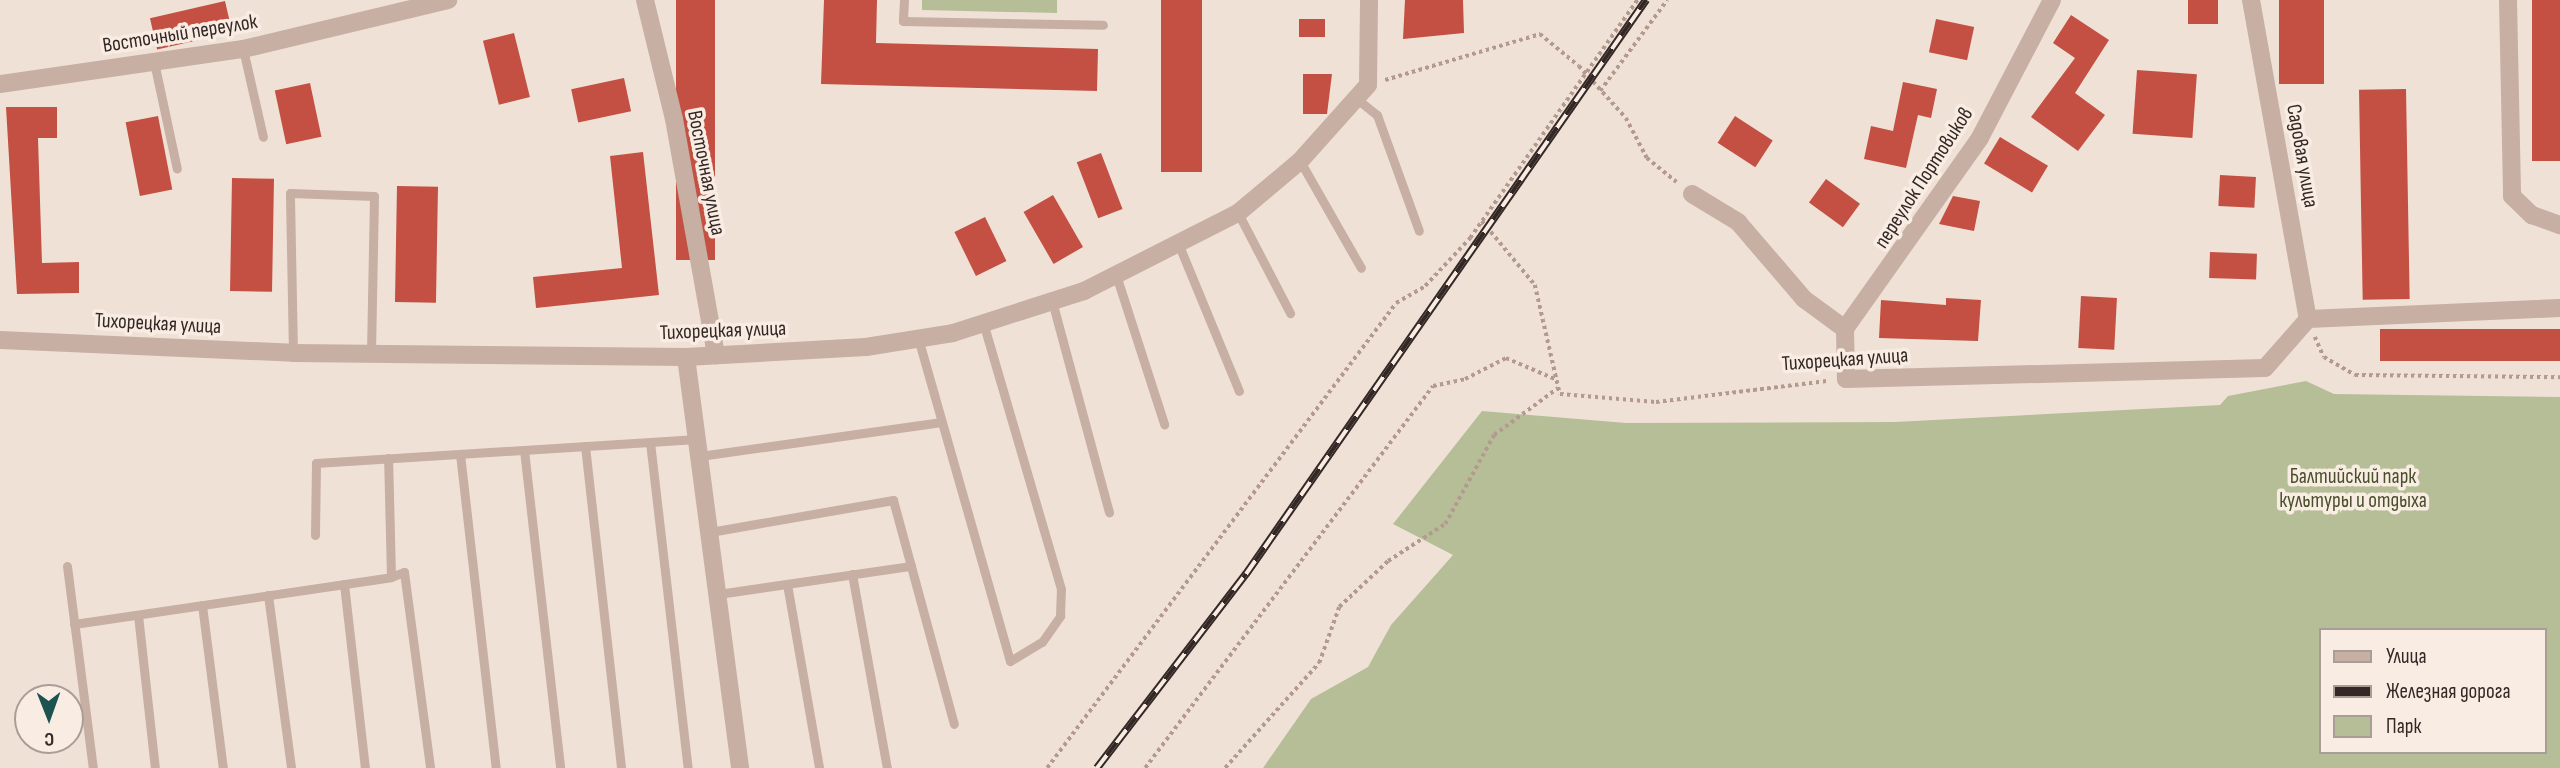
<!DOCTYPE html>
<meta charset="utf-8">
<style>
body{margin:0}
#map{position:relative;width:2560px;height:768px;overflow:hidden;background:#f0e1d7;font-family:"Sofia Sans Condensed",sans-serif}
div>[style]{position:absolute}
.green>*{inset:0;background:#b6be98}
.building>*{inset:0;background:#c35042;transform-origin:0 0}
.path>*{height:3.5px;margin-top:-1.75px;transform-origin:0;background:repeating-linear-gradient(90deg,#b3998e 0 3.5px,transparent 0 7px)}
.lane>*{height:9px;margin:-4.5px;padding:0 4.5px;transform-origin:4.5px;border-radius:4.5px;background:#c7afa4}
.street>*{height:18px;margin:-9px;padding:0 9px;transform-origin:9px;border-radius:9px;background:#c7afa4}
.rail>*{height:8px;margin-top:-4px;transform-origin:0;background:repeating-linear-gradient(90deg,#f8ece3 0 16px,#332825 0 32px);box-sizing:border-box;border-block:2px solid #332825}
span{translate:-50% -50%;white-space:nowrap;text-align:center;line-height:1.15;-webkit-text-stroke:7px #f8ece3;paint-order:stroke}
.street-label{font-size:21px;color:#332825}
.park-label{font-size:21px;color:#47502a}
.legend{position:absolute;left:2319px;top:628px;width:228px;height:126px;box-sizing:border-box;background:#f8ece3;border:2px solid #a99e97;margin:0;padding:9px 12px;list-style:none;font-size:21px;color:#332825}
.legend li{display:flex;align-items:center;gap:14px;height:35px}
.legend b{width:35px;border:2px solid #a99e97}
.north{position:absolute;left:14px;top:684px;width:70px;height:70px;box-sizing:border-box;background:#f8ece3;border:2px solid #a99e97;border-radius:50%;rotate:179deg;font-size:19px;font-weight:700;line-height:28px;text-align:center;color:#332825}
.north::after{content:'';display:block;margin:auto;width:24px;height:32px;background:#1c5350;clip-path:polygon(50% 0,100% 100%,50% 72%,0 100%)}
</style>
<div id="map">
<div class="green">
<div style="clip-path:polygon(922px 0,1057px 0,1057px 13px,922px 10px)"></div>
<div style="clip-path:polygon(evenodd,2306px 381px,2334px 394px,2560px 397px,2560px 768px,1263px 768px,1311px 699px,1368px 667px,1391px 625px,1453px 555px,1393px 524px,1482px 411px,1626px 423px,1895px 422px,2220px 405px,2228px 396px,2306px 381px,2320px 630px,2544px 630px,2544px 752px,2320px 752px,2320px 630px)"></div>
</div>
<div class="building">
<div style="left:676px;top:0;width:39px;height:260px"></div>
<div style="clip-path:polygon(824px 0,877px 0,876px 43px,1098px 49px,1097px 91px,821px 84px)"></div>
<div style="left:1161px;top:0;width:41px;height:172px"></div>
<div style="clip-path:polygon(1405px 0,1463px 0,1464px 33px,1403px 39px)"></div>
<div style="left:2188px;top:0;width:30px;height:24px"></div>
<div style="left:2279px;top:0;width:45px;height:84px"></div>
<div style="left:2532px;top:0;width:28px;height:161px"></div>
<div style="left:225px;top:1px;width:32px;height:77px;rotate:77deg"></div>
<div style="clip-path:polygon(2071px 15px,2109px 40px,2075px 93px,2105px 115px,2078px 151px,2031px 117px,2075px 58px,2053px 43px)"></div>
<div style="left:1299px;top:19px;width:26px;height:18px"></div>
<div style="left:1936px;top:19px;width:39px;height:34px;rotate:12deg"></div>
<div style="left:514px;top:33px;width:66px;height:32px;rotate:76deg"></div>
<div style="left:2137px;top:70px;width:60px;height:64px;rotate:4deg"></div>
<div style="clip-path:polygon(1303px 74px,1332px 74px,1327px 114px,1303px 114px)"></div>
<div style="left:624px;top:78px;width:34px;height:54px;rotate:78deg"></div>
<div style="clip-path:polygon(1903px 82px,1937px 89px,1931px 118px,1918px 115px,1906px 168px,1864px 159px,1871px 126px,1893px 131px)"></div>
<div style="left:310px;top:83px;width:55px;height:36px;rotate:78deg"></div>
<div style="left:2406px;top:89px;width:210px;height:47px;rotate:89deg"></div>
<div style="clip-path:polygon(6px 107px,57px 107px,57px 138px,38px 138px,42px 263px,79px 262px,79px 293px,17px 294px)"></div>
<div style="left:158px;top:116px;width:75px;height:33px;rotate:79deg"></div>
<div style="left:1735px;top:116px;width:45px;height:32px;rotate:33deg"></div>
<div style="left:2000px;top:137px;width:56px;height:31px;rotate:31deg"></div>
<div style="clip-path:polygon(643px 152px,659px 295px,536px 308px,533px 277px,622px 268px,610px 156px)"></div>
<div style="left:1101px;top:153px;width:60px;height:26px;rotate:69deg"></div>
<div style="left:2220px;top:175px;width:36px;height:31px;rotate:3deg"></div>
<div style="left:232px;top:178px;width:42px;height:113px;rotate:1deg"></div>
<div style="left:1826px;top:179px;width:42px;height:29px;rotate:36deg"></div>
<div style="left:397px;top:186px;width:41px;height:116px;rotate:1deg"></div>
<div style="left:1053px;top:195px;width:60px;height:34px;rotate:60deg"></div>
<div style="clip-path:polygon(1953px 196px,1980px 201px,1974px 231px,1939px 224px)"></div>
<div style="left:985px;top:217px;width:49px;height:34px;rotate:64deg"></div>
<div style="left:2210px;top:252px;width:47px;height:26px;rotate:2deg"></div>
<div style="left:2081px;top:296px;width:36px;height:52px;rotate:3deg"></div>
<div style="clip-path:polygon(1946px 298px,1981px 300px,1978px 341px,1879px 338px,1881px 300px,1946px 305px)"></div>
<div style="left:2560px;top:329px;width:32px;height:180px;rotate:90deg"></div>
</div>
<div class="path">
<div style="left:1385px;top:80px;width:162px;rotate:-16.5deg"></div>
<div style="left:1540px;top:34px;width:50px;rotate:39.4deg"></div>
<div style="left:1579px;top:66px;width:70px;rotate:47.9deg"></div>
<div style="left:1626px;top:118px;width:45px;rotate:62.3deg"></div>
<div style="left:1647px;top:158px;width:38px;rotate:39deg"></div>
<div style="left:1600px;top:91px;width:113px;rotate:-53.6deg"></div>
<div style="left:1482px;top:221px;width:83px;rotate:50.4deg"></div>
<div style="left:1535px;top:285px;width:112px;rotate:77.1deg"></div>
<div style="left:1560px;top:394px;width:96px;rotate:4.8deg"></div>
<div style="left:1656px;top:402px;width:172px;rotate:-7deg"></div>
<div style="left:2315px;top:337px;width:22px;rotate:66deg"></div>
<div style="left:2324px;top:357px;width:36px;rotate:30deg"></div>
<div style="left:2355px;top:375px;width:205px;rotate:0.6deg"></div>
<div style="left:1047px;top:768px;width:581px;rotate:-53.11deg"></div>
<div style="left:1396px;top:303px;width:34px;rotate:-30deg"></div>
<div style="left:1425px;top:286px;width:66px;rotate:-46.8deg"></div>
<div style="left:1470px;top:238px;width:291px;rotate:-54.9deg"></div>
<div style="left:1145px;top:768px;width:478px;rotate:-53deg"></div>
<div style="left:1433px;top:386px;width:33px;rotate:-12deg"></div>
<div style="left:1465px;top:379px;width:46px;rotate:-27.1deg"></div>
<div style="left:1506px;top:358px;width:53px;rotate:23.2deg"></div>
<div style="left:1225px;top:768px;width:141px;rotate:-48.2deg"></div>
<div style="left:1319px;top:663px;width:59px;rotate:-70.3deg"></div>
<div style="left:1339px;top:607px;width:67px;rotate:-43.2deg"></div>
<div style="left:1388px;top:561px;width:68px;rotate:-33deg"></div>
<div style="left:1445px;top:524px;width:102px;rotate:-61.2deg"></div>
<div style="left:1494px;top:435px;width:79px;rotate:-36.3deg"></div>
</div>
<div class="lane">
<div style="left:904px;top:0;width:21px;rotate:93deg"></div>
<div style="left:903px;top:21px;width:200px;rotate:1.1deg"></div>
<div style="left:243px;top:49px;width:90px;rotate:77.2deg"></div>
<div style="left:154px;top:62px;width:109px;rotate:77.9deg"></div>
<div style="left:1357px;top:99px;width:26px;rotate:39deg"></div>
<div style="left:1377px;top:115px;width:123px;rotate:70.1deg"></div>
<div style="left:1300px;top:161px;width:123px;rotate:60.3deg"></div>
<div style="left:1238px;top:213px;width:113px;rotate:62.5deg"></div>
<div style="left:1178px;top:243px;width:160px;rotate:67.6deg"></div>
<div style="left:1116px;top:275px;width:157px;rotate:72.1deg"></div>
<div style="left:1052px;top:301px;width:219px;rotate:74.9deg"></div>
<div style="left:918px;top:338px;width:336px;rotate:74.1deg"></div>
<div style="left:1010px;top:661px;width:37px;rotate:-31deg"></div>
<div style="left:1042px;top:642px;width:32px;rotate:-55deg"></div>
<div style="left:1060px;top:616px;width:27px;rotate:-88deg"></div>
<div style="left:1061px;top:589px;width:277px;rotate:-106.3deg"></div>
<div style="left:293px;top:353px;width:160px;rotate:-91.1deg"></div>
<div style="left:290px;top:193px;width:84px;rotate:2deg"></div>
<div style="left:374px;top:196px;width:156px;rotate:91.1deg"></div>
<div style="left:650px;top:442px;width:328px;rotate:83.4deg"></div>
<div style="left:585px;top:446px;width:324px;rotate:83.6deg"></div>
<div style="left:524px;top:450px;width:320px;rotate:83.5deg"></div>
<div style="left:460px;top:454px;width:316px;rotate:83.5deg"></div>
<div style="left:700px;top:456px;width:244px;rotate:-8deg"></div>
<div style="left:710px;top:532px;width:186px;rotate:-9.9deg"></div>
<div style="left:893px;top:500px;width:232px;rotate:74.8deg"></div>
<div style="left:315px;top:535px;width:72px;rotate:-89.2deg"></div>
<div style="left:316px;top:463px;width:382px;rotate:-3.6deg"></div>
<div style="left:67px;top:566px;width:204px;rotate:82.7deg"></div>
<div style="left:852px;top:574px;width:197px;rotate:79.8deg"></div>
<div style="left:391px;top:577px;width:14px;rotate:-21deg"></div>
<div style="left:404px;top:572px;width:198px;rotate:82.4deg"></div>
<div style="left:344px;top:584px;width:185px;rotate:83.5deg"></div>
<div style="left:787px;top:584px;width:187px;rotate:80.1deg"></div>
<div style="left:718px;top:594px;width:195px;rotate:-8.3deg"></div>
<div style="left:268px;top:595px;width:175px;rotate:82.4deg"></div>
<div style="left:202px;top:605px;width:164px;rotate:82.7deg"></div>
<div style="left:138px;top:615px;width:154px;rotate:83.7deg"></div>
<div style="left:74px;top:624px;width:320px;rotate:-8.4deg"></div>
<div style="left:391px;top:577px;width:119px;rotate:-91.4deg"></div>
</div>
<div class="street">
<div style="left:645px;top:0;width:122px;rotate:76.3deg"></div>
<div style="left:674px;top:119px;width:240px;rotate:79.9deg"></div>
<div style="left:2052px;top:0;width:156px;rotate:117.6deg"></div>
<div style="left:1980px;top:138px;width:234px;rotate:125.3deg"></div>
<div style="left:1845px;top:329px;width:50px;rotate:88.9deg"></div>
<div style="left:1846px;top:379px;width:419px;rotate:-1.5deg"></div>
<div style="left:2265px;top:368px;width:65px;rotate:-48.7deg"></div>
<div style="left:2251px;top:0;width:324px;rotate:79.9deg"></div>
<div style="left:2508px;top:0;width:196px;rotate:88.8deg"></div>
<div style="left:2512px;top:196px;width:28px;rotate:44deg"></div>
<div style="left:2532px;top:215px;width:30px;rotate:20deg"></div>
<div style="left:0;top:84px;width:246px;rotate:-8.2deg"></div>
<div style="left:243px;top:49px;width:211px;rotate:-13.4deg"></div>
<div style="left:1692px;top:194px;width:54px;rotate:31.3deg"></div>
<div style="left:1738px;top:222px;width:101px;rotate:49.4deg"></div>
<div style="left:1804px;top:299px;width:51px;rotate:36.2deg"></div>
<div style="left:2308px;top:319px;width:252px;rotate:-2.5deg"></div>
<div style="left:0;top:340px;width:293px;rotate:2.5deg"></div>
<div style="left:293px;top:353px;width:393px;rotate:0.6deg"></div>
<div style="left:686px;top:357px;width:180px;rotate:-3.2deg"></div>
<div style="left:866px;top:347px;width:88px;rotate:-9.1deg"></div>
<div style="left:953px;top:333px;width:138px;rotate:-17.8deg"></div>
<div style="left:1084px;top:291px;width:173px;rotate:-26.9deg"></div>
<div style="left:1238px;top:213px;width:81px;rotate:-40deg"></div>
<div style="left:1300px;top:161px;width:102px;rotate:-48.2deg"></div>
<div style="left:1368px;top:85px;width:85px;rotate:-89.3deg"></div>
<div style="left:686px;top:357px;width:415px;rotate:82.5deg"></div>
</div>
<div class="rail">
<div style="left:1097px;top:768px;width:245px;rotate:-52.5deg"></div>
<div style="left:1246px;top:574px;width:700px;rotate:-55.13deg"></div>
</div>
<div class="street-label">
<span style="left:180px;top:34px;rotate:-9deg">Восточный переулок</span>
<span style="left:2302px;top:156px;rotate:80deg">Садовая улица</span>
<span style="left:706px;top:173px;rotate:79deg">Восточная улица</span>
<span style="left:1924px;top:178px;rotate:-57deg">переулок Портовиков</span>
<span style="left:158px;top:324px;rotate:3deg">Тихорецкая улица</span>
<span style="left:723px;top:331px;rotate:-2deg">Тихорецкая улица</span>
<span style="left:1845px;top:360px;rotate:-4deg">Тихорецкая улица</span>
</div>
<div class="park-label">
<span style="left:2353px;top:489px">Балтийский парк<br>культуры и отдыха</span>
</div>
<ul class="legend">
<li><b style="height:9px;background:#c7afa4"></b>Улица</li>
<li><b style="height:9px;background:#332825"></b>Железная дорога</li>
<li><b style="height:19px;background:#b6be98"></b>Парк</li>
</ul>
<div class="north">С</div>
</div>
